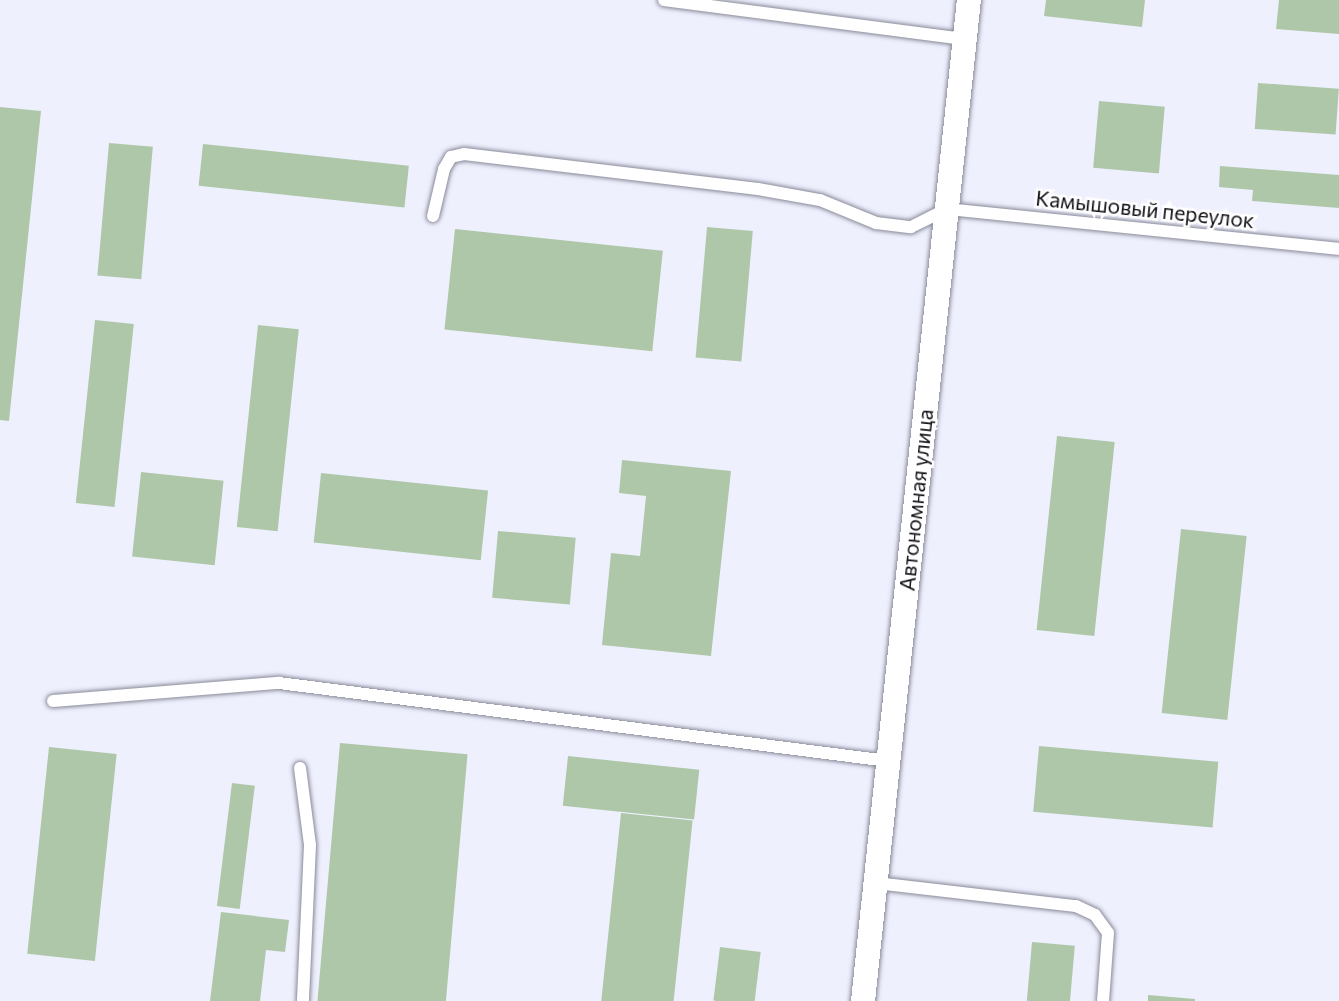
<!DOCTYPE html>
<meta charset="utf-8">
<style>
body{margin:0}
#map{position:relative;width:1339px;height:1001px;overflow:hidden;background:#fbfbff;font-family:Commissioner,sans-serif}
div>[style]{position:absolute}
.built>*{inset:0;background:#eff0fe;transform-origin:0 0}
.building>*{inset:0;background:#aec7a9;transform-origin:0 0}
.roads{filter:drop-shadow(0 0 2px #898a99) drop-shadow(0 0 2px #898a99)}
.lane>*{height:12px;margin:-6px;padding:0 6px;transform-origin:6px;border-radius:6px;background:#fff}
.street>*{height:24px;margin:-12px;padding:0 12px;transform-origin:12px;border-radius:12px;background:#fff}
span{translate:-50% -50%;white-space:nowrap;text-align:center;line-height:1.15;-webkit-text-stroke:5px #fff;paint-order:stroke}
.street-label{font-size:21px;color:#0e0e14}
</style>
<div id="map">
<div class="built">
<div style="left:0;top:0;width:1339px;height:1001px"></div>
</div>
<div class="building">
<div style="clip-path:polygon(1046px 0,1145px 0,1142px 27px,1044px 16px)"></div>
<div style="clip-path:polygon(1279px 0,1339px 0,1339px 34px,1276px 29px)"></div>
<div style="left:1258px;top:83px;width:81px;height:46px;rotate:4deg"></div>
<div style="left:1099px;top:101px;width:66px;height:67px;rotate:5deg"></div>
<div style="clip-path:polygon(0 107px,41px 111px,9px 421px,0 420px)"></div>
<div style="left:109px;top:143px;width:44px;height:133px;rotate:5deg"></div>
<div style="left:203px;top:144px;width:207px;height:42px;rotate:6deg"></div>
<div style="clip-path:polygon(1220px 166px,1339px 175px,1339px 208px,1252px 201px,1253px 190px,1219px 187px)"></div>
<div style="left:707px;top:227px;width:46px;height:131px;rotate:5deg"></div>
<div style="left:455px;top:229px;width:209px;height:101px;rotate:6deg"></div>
<div style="left:95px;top:320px;width:39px;height:184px;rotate:6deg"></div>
<div style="left:258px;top:325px;width:41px;height:203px;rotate:6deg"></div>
<div style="left:1057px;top:436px;width:58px;height:195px;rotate:6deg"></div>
<div style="clip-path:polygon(622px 460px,731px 471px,711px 656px,602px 645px,611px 553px,640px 556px,646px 496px,619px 493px)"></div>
<div style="left:141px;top:472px;width:83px;height:85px;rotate:6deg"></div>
<div style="left:321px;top:473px;width:168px;height:70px;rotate:6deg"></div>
<div style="left:1181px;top:529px;width:66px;height:185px;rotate:6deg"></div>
<div style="left:498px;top:531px;width:78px;height:67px;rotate:5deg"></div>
<div style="left:340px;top:743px;width:128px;height:259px;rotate:5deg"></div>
<div style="left:1039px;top:746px;width:180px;height:66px;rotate:5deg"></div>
<div style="left:49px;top:747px;width:68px;height:208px;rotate:6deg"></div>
<div style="left:568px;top:756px;width:132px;height:50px;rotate:6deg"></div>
<div style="left:232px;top:783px;width:23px;height:124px;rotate:7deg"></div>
<div style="left:621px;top:813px;width:72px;height:189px;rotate:6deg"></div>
<div style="clip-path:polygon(221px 912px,289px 920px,285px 952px,266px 950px,260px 1001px,210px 1001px)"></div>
<div style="left:1032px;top:942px;width:43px;height:59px;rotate:5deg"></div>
<div style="left:720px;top:947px;width:41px;height:54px;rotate:7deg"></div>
<div style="clip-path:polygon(1148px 995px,1195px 999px,1195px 1001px,1148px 1001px)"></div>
</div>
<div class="roads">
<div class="lane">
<div style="left:664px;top:0;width:304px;rotate:7.4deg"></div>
<div style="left:433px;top:216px;width:48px;rotate:-76.8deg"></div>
<div style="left:444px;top:169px;width:14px;rotate:-60deg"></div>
<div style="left:451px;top:157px;width:13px;rotate:-13deg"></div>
<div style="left:464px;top:154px;width:296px;rotate:6.8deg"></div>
<div style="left:758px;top:189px;width:63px;rotate:10.1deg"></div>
<div style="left:820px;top:200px;width:61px;rotate:22.3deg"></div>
<div style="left:876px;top:223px;width:35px;rotate:7deg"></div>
<div style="left:911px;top:227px;width:40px;rotate:-26.6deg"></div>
<div style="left:947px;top:209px;width:394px;rotate:5.8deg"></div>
<div style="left:53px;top:701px;width:227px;rotate:-4.6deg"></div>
<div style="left:279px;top:683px;width:614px;rotate:7.3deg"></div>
<div style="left:300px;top:768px;width:78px;rotate:82.6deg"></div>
<div style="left:310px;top:845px;width:156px;rotate:92.6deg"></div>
<div style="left:876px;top:883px;width:201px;rotate:6.6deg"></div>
<div style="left:1076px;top:906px;width:21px;rotate:25deg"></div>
<div style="left:1095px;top:915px;width:22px;rotate:54deg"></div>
<div style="left:1108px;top:933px;width:68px;rotate:94.2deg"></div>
</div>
<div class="street">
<div style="left:863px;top:1001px;width:1007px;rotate:-83.96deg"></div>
</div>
</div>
<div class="street-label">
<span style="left:1145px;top:209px;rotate:6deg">Камышовый переулок</span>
<span style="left:916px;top:500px;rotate:-84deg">Автономная улица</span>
</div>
</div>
